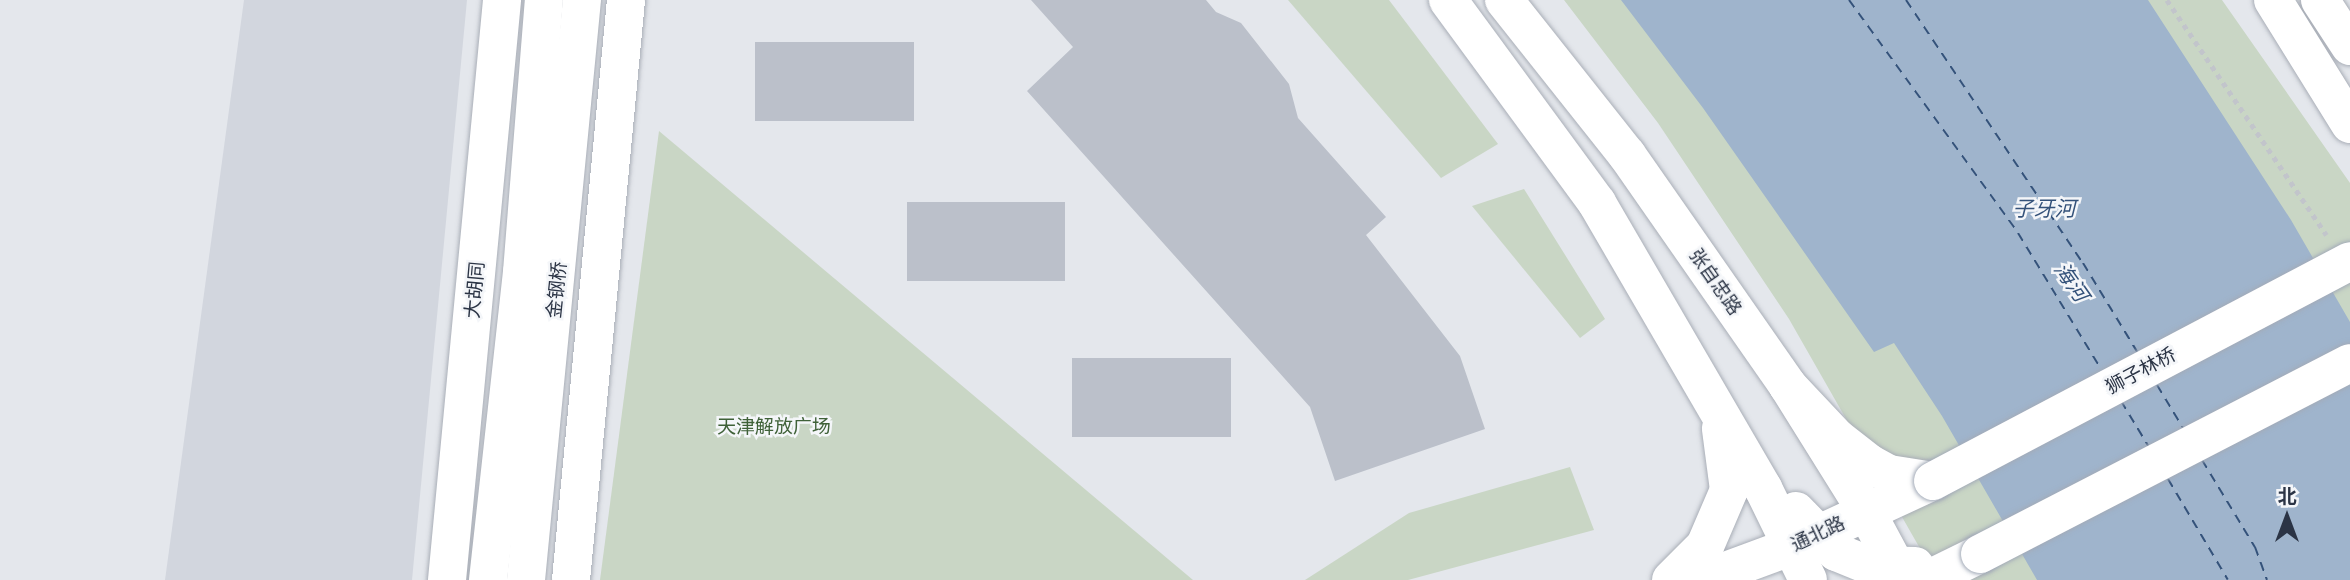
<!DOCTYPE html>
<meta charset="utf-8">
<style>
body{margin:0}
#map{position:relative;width:2350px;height:580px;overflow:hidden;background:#e4e7ec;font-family:"Public Sans","Noto Sans SC",sans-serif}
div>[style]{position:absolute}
.built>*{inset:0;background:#d2d6de}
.green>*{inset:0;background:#c9d6c5}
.water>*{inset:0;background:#9fb4cc}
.ferry>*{height:2px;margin-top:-1px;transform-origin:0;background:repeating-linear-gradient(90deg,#34527a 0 9px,transparent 0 16px)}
.building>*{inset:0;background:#bbc0ca;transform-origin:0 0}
.path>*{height:4.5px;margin-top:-2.25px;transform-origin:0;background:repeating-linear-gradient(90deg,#c2c5cb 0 5px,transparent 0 10px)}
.roads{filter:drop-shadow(0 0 2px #a9aeb7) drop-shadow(0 0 2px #a9aeb7)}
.secondary>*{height:38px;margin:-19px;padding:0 19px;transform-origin:19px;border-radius:19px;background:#fff}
.primary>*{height:38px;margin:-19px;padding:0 19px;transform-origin:19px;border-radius:19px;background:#fff}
.bridges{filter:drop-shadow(0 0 2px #a3abb8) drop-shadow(0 0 2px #a3abb8)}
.primary-bridge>*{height:38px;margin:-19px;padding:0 19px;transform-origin:19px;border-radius:19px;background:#fff}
span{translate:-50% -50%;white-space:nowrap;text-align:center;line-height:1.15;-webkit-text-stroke:5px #f4f6f9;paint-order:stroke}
.street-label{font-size:19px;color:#2b3445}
.park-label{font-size:19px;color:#3f6138}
.water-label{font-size:21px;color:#34527a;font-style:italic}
.north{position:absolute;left:2252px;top:482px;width:70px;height:70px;-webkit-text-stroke:5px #f4f6f9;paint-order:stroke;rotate:0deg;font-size:19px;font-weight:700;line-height:28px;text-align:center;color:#2b3445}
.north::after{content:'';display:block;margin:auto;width:24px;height:32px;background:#2b3445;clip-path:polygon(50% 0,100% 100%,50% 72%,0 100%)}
</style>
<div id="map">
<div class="built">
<div style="clip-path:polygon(244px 0,467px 0,412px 580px,165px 580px)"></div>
</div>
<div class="green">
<div style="clip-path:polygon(1288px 0,1389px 0,1498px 144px,1441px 178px)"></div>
<div style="clip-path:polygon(1564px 0,2222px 0,2350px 183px,2350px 580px,1938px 580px,1789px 319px,1658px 123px)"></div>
<div style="clip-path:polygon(659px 131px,1193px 580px,600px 580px)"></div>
<div style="clip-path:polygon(1524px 189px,1605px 319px,1580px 338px,1472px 206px)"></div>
<div style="clip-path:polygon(1570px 467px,1594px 530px,1408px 580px,1305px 580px,1409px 513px)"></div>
</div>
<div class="water">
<div style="clip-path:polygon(1621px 0,2148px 0,2291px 220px,2350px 322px,2350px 580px,2037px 580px,1942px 416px,1894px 343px,1874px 352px,1703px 108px)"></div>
</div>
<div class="ferry">
<div style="left:1849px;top:0;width:288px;rotate:54deg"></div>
<div style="left:2018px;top:233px;width:159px;rotate:58.6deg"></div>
<div style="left:1906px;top:0;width:317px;rotate:56.1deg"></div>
<div style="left:2083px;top:263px;width:105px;rotate:58.6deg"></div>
<div style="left:2157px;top:385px;width:50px;rotate:58.8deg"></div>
<div style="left:2121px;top:401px;width:54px;rotate:58.7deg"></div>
<div style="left:2202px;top:460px;width:102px;rotate:58.7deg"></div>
<div style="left:2255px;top:547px;width:35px;rotate:70deg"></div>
<div style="left:2168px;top:479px;width:117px;rotate:59.3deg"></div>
</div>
<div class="building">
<div style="clip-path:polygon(1031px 0,1206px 0,1216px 12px,1241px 23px,1289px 84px,1298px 118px,1386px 217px,1366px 235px,1460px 356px,1485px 429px,1335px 481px,1310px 407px,1027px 91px,1073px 47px)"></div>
<div style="left:755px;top:42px;width:159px;height:79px"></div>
<div style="left:907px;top:202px;width:158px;height:79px"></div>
<div style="left:1072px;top:358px;width:159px;height:79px"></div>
</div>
<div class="path">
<div style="left:2167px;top:0;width:284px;rotate:55.8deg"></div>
</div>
<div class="roads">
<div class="secondary">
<div style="left:1448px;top:0;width:252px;rotate:53.7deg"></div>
<div style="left:1597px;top:203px;width:330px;rotate:59.8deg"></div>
<div style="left:1763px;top:488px;width:102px;rotate:63.9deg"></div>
<div style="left:1504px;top:0;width:198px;rotate:51.6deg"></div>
<div style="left:1627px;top:155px;width:282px;rotate:55.1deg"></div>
<div style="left:1788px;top:386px;width:147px;rotate:58deg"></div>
<div style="left:1866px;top:511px;width:78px;rotate:61.8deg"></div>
<div style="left:2273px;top:0;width:146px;rotate:58.2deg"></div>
<div style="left:2320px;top:0;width:55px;rotate:56.9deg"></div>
<div style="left:1796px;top:511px;width:57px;rotate:45.7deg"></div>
<div style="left:1836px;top:552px;width:35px;rotate:22deg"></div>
<div style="left:1868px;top:565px;width:47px;rotate:1.2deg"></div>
<div style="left:447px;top:580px;width:583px;rotate:-84.58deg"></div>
<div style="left:571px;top:580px;width:583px;rotate:-84.58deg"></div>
<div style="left:1671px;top:580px;width:48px;rotate:-45deg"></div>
<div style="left:1705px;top:546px;width:61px;rotate:-66.8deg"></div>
<div style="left:1729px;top:490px;width:62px;rotate:-97.5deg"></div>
</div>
<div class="primary">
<div style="left:1788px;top:386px;width:71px;rotate:46.7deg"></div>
<div style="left:1837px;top:438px;width:41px;rotate:38deg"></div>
<div style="left:1869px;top:463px;width:23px;rotate:29deg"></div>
<div style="left:1889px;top:474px;width:45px;rotate:9deg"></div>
<div style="left:488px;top:580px;width:310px;rotate:-83.7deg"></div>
<div style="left:522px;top:272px;width:273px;rotate:-85.4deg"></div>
<div style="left:526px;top:580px;width:583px;rotate:-84.49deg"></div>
<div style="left:1701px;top:580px;width:98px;rotate:-20.3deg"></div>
<div style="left:1793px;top:546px;width:154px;rotate:-24.9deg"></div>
<div style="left:1927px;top:580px;width:59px;rotate:-26.1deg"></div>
</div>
</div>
<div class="bridges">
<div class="primary-bridge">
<div style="left:1933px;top:481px;width:471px;rotate:-27.8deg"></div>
<div style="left:1980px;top:554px;width:416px;rotate:-27.3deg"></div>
</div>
</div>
<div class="street-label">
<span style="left:1715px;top:282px;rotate:55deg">张自忠路</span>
<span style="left:475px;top:290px;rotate:-85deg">大胡同</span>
<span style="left:557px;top:290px;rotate:-84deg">金钢桥</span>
<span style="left:2141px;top:371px;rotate:-28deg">狮子林桥</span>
<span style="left:1818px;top:534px;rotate:-25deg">通北路</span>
</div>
<div class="park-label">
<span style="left:774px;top:427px">天津解放广场</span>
</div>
<div class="water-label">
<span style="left:2044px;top:209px">子牙河</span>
<span style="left:2071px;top:282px;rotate:55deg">海河</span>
</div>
<div class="north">北</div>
</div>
